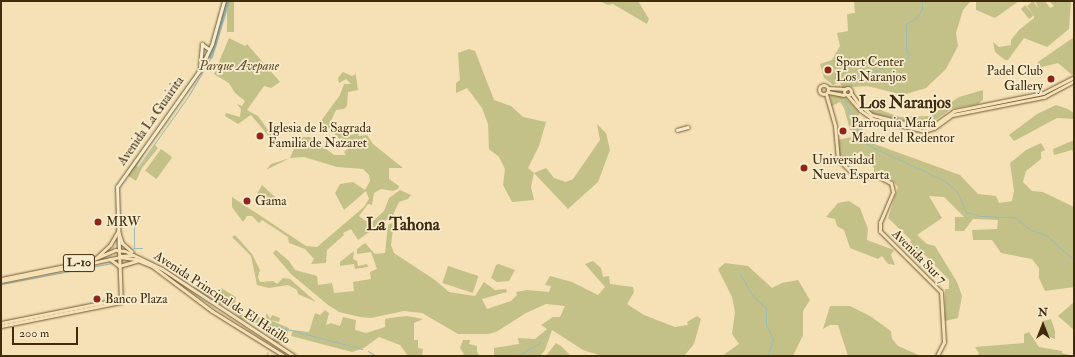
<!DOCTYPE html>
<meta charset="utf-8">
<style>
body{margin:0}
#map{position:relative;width:1075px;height:357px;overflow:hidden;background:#f5e1b5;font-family:"IM FELL Double Pica",serif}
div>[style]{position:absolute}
.green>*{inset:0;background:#c4c188;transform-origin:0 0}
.stream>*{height:1px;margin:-0.5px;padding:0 0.5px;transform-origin:0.5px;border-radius:0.5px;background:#9dbcb4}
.river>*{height:4px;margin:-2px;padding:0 2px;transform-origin:2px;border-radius:2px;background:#9dbcb4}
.roads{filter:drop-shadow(0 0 1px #6e5837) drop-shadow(0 0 1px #6e5837)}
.minor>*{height:2.5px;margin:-1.25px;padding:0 1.25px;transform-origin:1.25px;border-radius:1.25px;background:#f8eccf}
.major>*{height:3px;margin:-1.5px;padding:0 1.5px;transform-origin:1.5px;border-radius:1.5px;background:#f5e1b5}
.major>.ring{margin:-1.5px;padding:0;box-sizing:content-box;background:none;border:3px solid #f5e1b5;border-radius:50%}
.dots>*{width:11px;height:11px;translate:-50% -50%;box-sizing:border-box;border:2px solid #f8eccf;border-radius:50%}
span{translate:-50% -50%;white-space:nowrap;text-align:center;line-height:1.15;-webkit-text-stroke:3.5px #f8eccf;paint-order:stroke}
.shield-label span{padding:1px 3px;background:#f8eccf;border:1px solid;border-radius:3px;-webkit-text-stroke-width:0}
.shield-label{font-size:12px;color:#412b0d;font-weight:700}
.poi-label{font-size:13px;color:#412b0d}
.left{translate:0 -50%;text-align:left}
.right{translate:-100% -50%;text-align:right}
.park-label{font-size:13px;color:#62502c;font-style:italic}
.street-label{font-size:13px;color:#412b0d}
.district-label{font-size:17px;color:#412b0d;font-weight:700}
.frame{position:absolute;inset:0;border:2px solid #412b0d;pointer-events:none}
.north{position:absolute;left:1023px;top:305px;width:40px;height:40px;-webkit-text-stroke:3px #f8eccf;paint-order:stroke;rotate:0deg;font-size:11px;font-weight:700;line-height:16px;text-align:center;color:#412b0d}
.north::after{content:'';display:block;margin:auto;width:14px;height:18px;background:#412b0d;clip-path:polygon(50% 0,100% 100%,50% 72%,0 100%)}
.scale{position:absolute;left:12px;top:327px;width:66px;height:18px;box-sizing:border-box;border:2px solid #412b0d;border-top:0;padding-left:5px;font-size:12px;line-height:14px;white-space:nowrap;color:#412b0d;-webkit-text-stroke:3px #f8eccf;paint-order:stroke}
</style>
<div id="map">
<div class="green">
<div style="left:227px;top:1px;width:7px;height:31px"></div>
<div style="clip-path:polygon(600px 1px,638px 1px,649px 19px,647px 24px,613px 4px,608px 5px)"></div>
<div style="clip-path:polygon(854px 1px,971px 1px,963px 10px,956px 33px,958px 46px,946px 69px,926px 88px,903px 95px,867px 86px,842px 88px,840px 82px,833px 85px,824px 78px,820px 64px,832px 60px,837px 51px,840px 46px,837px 33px,848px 31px,847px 14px,855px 13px)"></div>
<div style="clip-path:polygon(976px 1px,1019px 1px,995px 18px,976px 10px)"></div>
<div style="clip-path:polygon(1033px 1px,1039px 9px,1035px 1px,1045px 1px,1050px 8px,1054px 6px,1049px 1px,1071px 1px,1069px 29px,1047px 47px,1024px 38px,1008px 60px,1005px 60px,995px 52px,993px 42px,999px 47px,1011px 45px,1011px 40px,1019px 30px,1034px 18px,1034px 15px,1029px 19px,1021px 9px,1025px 5px,1034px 15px,1027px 6px)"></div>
<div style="clip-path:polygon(1074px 37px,1074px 73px,1072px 75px,1058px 63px,1034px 69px,1038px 62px)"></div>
<div style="clip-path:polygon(229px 38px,245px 46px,247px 44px,280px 82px,271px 88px,264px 86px,247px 110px,258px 116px,275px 140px,281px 143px,300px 137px,311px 137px,334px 155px,346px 155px,344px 152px,349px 148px,321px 121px,340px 95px,344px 84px,351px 84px,346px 79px,339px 83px,338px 78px,343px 72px,352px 76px,356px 74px,355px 70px,358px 90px,348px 92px,347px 106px,344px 109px,336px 110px,329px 125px,336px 132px,342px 131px,347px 136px,358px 133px,359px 136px,367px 135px,373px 144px,403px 168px,389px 168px,389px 179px,399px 186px,398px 189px,393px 191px,381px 189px,374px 193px,372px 205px,368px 204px,359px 216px,370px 224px,384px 211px,389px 198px,400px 190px,411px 195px,408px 199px,399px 202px,393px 215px,358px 240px,351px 229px,343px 233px,344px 235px,327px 250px,326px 263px,311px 264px,314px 259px,305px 249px,289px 243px,288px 237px,262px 220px,259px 223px,252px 216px,247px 216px,243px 222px,232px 207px,232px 197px,306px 246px,317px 247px,364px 207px,369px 199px,366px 191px,344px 210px,335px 193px,340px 184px,353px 182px,365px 190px,370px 181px,369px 175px,363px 169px,337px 167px,304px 157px,290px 158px,266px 170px,271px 164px,290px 158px,294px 149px,286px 147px,280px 150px,251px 115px,238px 124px,225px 116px,226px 113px,240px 117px,241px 109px,237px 104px,242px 106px,245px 101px,235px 93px,229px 83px,214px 74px)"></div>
<div style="clip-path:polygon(469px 49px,475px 51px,494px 100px,511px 106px,523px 117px,546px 122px,539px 146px,528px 168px,534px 173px,546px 168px,554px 178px,566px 182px,573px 179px,600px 140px,597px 124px,606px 133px,610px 150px,598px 182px,568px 209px,534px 173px,531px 187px,534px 200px,512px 202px,503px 185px,505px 169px,499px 157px,489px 149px,488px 124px,482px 108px,467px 88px,456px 93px,456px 83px,460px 80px,458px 53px)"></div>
<div style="clip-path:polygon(983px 90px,983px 100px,978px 104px,951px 109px,927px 126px,871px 113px,872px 107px,900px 117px,930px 116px,959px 97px)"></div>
<div style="clip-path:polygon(830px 94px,845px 97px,859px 112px,858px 124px,870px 139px,869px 142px,960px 175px,978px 194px,996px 196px,999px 203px,1012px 201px,1014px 191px,1010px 163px,1026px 150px,1041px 143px,1045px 150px,1041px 152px,1041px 159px,1026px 171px,1023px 182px,1032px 191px,1043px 192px,1074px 207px,1074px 287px,1045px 291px,1039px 278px,1039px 268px,1032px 259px,1001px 253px,992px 240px,973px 240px,972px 230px,997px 229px,998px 220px,973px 219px,964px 231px,955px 231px,955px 217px,964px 217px,944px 197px,929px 196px,942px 218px,917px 235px,927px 244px,935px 246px,957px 282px,962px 296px,958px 318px,945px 321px,945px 289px,949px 289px,949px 280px,922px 252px,908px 252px,911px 240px,888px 218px,898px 187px,889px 177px,874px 172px,874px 168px,861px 151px,844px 162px,838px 156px,837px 140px,852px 137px,844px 108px,840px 102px,832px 106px)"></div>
<div style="clip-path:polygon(1056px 105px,1068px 109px,1074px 113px,1074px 119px,1057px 118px,1014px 141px,1009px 135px,1037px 114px)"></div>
<div style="clip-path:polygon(1074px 140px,1074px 154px,1072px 150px,1054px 155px,1053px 149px)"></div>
<div style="clip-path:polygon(150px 143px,137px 166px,139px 168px,155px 145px,158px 148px,142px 168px,136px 181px,127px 175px)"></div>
<div style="left:161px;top:149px;width:14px;height:27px;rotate:36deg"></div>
<div style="clip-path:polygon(262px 185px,276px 198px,269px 206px,256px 196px)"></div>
<div style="clip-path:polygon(849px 201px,860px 208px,868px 229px,867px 240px,894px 250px,891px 255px,895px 265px,888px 264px,882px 256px,878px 259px,850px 248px,844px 230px,837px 226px,835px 219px,826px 217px,838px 203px)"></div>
<div style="clip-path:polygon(394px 222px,391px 245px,394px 253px,435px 280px,449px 292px,475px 296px,484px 282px,495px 290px,506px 289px,507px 292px,482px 299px,487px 309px,511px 301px,517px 295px,516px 292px,527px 290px,549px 292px,551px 286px,545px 285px,550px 276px,572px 282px,598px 295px,605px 287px,585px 264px,593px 261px,601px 268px,603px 277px,609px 276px,610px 284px,633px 287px,634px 292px,627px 304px,644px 315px,675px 327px,688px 325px,687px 322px,697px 316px,701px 319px,694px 344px,684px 356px,602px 356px,583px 350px,552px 330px,545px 350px,540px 356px,494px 356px,494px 348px,519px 344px,518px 338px,535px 339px,547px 329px,541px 325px,553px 317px,560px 317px,565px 306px,546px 304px,526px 313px,496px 332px,488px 334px,458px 334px,422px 313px,404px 311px,371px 318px,360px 317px,339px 312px,328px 305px,291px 274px,273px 253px,276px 250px,289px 261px,295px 270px,317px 276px,318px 285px,332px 283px,334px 293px,354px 291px,353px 282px,371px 279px,370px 272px,377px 269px,371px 252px,357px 254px,357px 249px,365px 243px,375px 254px,385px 253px,388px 225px)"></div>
<div style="clip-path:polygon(235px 235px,252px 254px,260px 270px,258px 277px,260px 282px,273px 281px,277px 284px,283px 278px,290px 279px,316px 302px,298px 294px,297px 290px,288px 285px,269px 288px,257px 285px,251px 256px,232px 237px)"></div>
<div style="clip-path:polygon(354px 251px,353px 259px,357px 261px,358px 266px,367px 264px,368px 267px,355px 269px,354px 264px,340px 266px,340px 262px)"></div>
<div style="clip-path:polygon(725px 263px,748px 266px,772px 288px,782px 283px,798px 280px,810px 300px,803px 311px,803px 335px,793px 356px,722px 356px,739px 344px,732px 334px,735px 312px,732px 297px,718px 269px)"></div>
<div style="clip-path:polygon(499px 264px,515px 270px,509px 281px,497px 282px,491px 278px,496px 265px)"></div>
<div style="left:448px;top:266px;width:32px;height:18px;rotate:18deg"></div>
<div style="clip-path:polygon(196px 285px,205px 291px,215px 293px,221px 288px,236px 297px,235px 304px,242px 314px,265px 318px,267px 313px,270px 319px,272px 315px,280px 318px,279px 322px,270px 320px,289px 328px,287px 337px,282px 343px,277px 343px,271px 340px,278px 333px,276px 329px,241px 319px,226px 304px,222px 305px,209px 299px,194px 288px)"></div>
<div style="clip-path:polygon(1074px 302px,1074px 330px,1058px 316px)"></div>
<div style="clip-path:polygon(830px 306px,850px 306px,870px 316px,891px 331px,892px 339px,898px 346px,921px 356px,848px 356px,838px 325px,830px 325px,823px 329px)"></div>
<div style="clip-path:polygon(325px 310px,329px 313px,326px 325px,331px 323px,340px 326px,343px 317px,356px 320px,355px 330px,366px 333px,385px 327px,385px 319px,390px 318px,407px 316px,423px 319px,414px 323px,414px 340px,418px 340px,418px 348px,423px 349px,422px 356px,408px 356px,400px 345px,379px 337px,364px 348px,352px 352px,291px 336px,293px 330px,309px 332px,315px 313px,320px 315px)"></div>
<div style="clip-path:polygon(1051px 319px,1055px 331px,1055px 339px,1047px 336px,1042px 324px,1043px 321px)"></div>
<div style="clip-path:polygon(1029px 332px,1039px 347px,1062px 351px,1062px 353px,1074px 356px,977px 356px,979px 353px,975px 347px,1024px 343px,1024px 334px)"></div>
<div style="clip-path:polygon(463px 340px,470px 340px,469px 344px,477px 346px,477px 352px,480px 356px,460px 356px,464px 354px,460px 348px)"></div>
<div style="clip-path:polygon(556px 343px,561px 346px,571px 356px,546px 356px)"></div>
</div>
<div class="stream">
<div style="left:849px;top:80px;width:12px;rotate:-35deg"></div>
<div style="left:859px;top:73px;width:13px;rotate:-4deg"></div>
<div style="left:872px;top:72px;width:38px;rotate:-22deg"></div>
<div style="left:907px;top:58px;width:4px;rotate:-56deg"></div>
<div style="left:909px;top:55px;width:6px;rotate:-121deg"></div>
<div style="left:906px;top:50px;width:26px;rotate:-90deg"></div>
<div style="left:906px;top:24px;width:13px;rotate:-32deg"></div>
<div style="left:917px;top:17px;width:9px;rotate:-58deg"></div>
<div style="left:922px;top:9px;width:8px;rotate:-90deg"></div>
<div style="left:845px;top:100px;width:29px;rotate:70deg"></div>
<div style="left:855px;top:127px;width:20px;rotate:57deg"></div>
<div style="left:866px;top:144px;width:87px;rotate:25.1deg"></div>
<div style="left:945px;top:181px;width:16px;rotate:40deg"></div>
<div style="left:957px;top:191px;width:23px;rotate:67deg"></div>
<div style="left:966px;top:212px;width:16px;rotate:15deg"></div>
<div style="left:981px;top:216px;width:33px;rotate:2deg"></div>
<div style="left:1014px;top:217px;width:21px;rotate:37deg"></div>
<div style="left:1031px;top:230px;width:16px;rotate:18deg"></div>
<div style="left:1046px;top:235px;width:38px;rotate:42deg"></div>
<div style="left:138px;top:167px;width:88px;rotate:-54.7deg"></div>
<div style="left:189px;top:95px;width:44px;rotate:-59.9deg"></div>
<div style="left:134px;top:214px;width:34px;rotate:90deg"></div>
<div style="left:134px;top:248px;width:8px"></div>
<div style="left:740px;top:274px;width:24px;rotate:60deg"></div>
<div style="left:752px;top:295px;width:19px;rotate:43deg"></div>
<div style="left:766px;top:308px;width:17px;rotate:90deg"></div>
<div style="left:766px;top:325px;width:16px;rotate:63deg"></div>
<div style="left:773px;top:339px;width:18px;rotate:109deg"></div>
<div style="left:1px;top:284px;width:113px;rotate:-10.7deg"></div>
<div style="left:198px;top:288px;width:9px;rotate:41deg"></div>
<div style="left:205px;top:294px;width:24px;rotate:12deg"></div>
<div style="left:228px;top:299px;width:19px;rotate:54deg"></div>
<div style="left:239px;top:314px;width:15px;rotate:23deg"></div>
<div style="left:253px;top:320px;width:113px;rotate:14.9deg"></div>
<div style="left:277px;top:341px;width:14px;rotate:-51deg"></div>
<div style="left:368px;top:351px;width:9px;rotate:32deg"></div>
<div style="left:266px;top:356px;width:4px;rotate:-63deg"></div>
<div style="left:517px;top:356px;width:28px;rotate:-30deg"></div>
</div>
<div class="river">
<div style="left:211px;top:57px;width:59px;rotate:-73.1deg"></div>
</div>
<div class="roads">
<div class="minor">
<div style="left:202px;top:44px;width:9px;rotate:36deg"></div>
<div style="left:200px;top:67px;width:23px;rotate:-85deg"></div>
<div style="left:677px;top:130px;width:11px;rotate:-15deg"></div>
<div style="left:119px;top:250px;width:63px;rotate:-91.8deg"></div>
<div style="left:117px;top:187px;width:142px;rotate:-54.7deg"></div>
<div style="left:199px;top:71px;width:30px;rotate:-64deg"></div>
<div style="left:212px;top:44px;width:45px;rotate:-74.4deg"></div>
</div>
<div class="major">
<div class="ring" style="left:819.5px;top:85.5px;width:6px;height:6px"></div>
<div style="left:828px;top:88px;width:18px;rotate:3deg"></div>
<div class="ring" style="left:844.5px;top:88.5px;width:4px;height:4px"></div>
<div style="left:828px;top:92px;width:16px;rotate:11deg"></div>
<div style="left:851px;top:93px;width:12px;rotate:55deg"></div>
<div style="left:858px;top:103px;width:18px;rotate:41deg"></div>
<div style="left:872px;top:115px;width:54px;rotate:14deg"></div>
<div style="left:924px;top:128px;width:10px;rotate:-17deg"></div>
<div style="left:934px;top:125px;width:24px;rotate:-35deg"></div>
<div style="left:954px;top:111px;width:91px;rotate:-11.4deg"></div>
<div style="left:1043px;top:93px;width:35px;rotate:-27deg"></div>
<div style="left:826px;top:94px;width:33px;rotate:74deg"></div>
<div style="left:835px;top:126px;width:33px;rotate:85deg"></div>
<div style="left:838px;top:159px;width:24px;rotate:45deg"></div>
<div style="left:855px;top:176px;width:24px;rotate:2deg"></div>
<div style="left:879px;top:177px;width:13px;rotate:27deg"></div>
<div style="left:891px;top:183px;width:9px;rotate:77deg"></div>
<div style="left:893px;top:192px;width:33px;rotate:113deg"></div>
<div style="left:880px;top:222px;width:9px;rotate:90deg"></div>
<div style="left:880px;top:231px;width:86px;rotate:45deg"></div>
<div style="left:941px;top:292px;width:50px;rotate:86.6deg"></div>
<div style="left:944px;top:342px;width:16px;rotate:117deg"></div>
<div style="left:848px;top:96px;width:18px;rotate:49deg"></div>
<div style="left:860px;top:110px;width:16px;rotate:35deg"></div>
<div style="left:873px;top:119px;width:52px;rotate:13.2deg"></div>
<div style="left:924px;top:131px;width:10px;rotate:-17deg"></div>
<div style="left:934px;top:128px;width:22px;rotate:-36deg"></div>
<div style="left:952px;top:115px;width:94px;rotate:-11.1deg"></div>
<div style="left:1044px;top:97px;width:34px;rotate:-28deg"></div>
<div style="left:118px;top:231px;width:13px;rotate:72deg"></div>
<div style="left:122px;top:243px;width:13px;rotate:42deg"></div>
<div style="left:120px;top:256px;width:13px;rotate:-4deg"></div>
<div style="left:97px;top:257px;width:18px;rotate:-43deg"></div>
<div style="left:110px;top:245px;width:16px;rotate:-60deg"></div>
<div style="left:110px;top:259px;width:11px;rotate:38deg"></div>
<div style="left:87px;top:264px;width:33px;rotate:-12deg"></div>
<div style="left:119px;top:257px;width:16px;rotate:7deg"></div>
<div style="left:135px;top:259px;width:18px;rotate:22deg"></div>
<div style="left:152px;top:266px;width:75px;rotate:36.9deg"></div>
<div style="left:212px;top:311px;width:85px;rotate:32deg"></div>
<div style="left:119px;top:266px;width:18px;rotate:-16deg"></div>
<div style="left:1px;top:279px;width:90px;rotate:-11.6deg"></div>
<div style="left:89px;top:261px;width:28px;rotate:-23deg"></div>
<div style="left:115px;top:250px;width:10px;rotate:6deg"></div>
<div style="left:125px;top:251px;width:41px;rotate:25.9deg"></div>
<div style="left:162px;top:269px;width:158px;rotate:33.4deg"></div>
<div style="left:1px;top:281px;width:66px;rotate:-11.3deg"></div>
<div style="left:1px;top:323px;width:122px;rotate:-11.3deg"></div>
<div style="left:1px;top:326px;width:122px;rotate:-11.3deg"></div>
<div style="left:121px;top:302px;width:52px;rotate:-92.2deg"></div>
</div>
</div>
<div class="dots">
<div style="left:828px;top:70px;background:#8f2418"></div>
<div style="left:1051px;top:79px;background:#8f2418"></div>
<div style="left:843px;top:131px;background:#8f2418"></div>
<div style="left:260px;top:136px;background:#8f2418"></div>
<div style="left:804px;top:168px;background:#8f2418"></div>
<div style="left:247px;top:201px;background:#8f2418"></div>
<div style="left:98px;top:222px;background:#8f2418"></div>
<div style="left:97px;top:299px;background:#8f2418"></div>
</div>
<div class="shield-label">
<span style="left:79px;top:263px">L-10</span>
</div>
<div class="poi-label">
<span class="left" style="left:836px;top:70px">Sport Center<br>Los Naranjos</span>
<span class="right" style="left:1043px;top:79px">Padel Club<br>Gallery</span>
<span class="left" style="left:851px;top:131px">Parroquia María<br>Madre del Redentor</span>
<span class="left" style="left:268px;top:136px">Iglesia de la Sagrada<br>Familia de Nazaret</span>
<span class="left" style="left:812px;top:168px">Universidad<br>Nueva Esparta</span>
<span class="left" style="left:255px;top:201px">Gama</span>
<span class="left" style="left:106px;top:222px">MRW</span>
<span class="left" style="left:105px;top:299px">Banco Plaza</span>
</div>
<div class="park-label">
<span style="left:239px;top:66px">Parque Avepane</span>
</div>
<div class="street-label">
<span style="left:151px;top:121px;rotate:-55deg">Avenida La Guairita</span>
<span style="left:919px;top:257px;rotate:45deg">Avenida Sur 7</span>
<span style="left:222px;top:298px;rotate:33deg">Avenida Principal de El Hatillo</span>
</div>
<div class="district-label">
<span style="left:905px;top:103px">Los Naranjos</span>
<span style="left:403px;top:225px">La Tahona</span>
</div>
<div class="frame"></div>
<div class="north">N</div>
<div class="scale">200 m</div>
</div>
